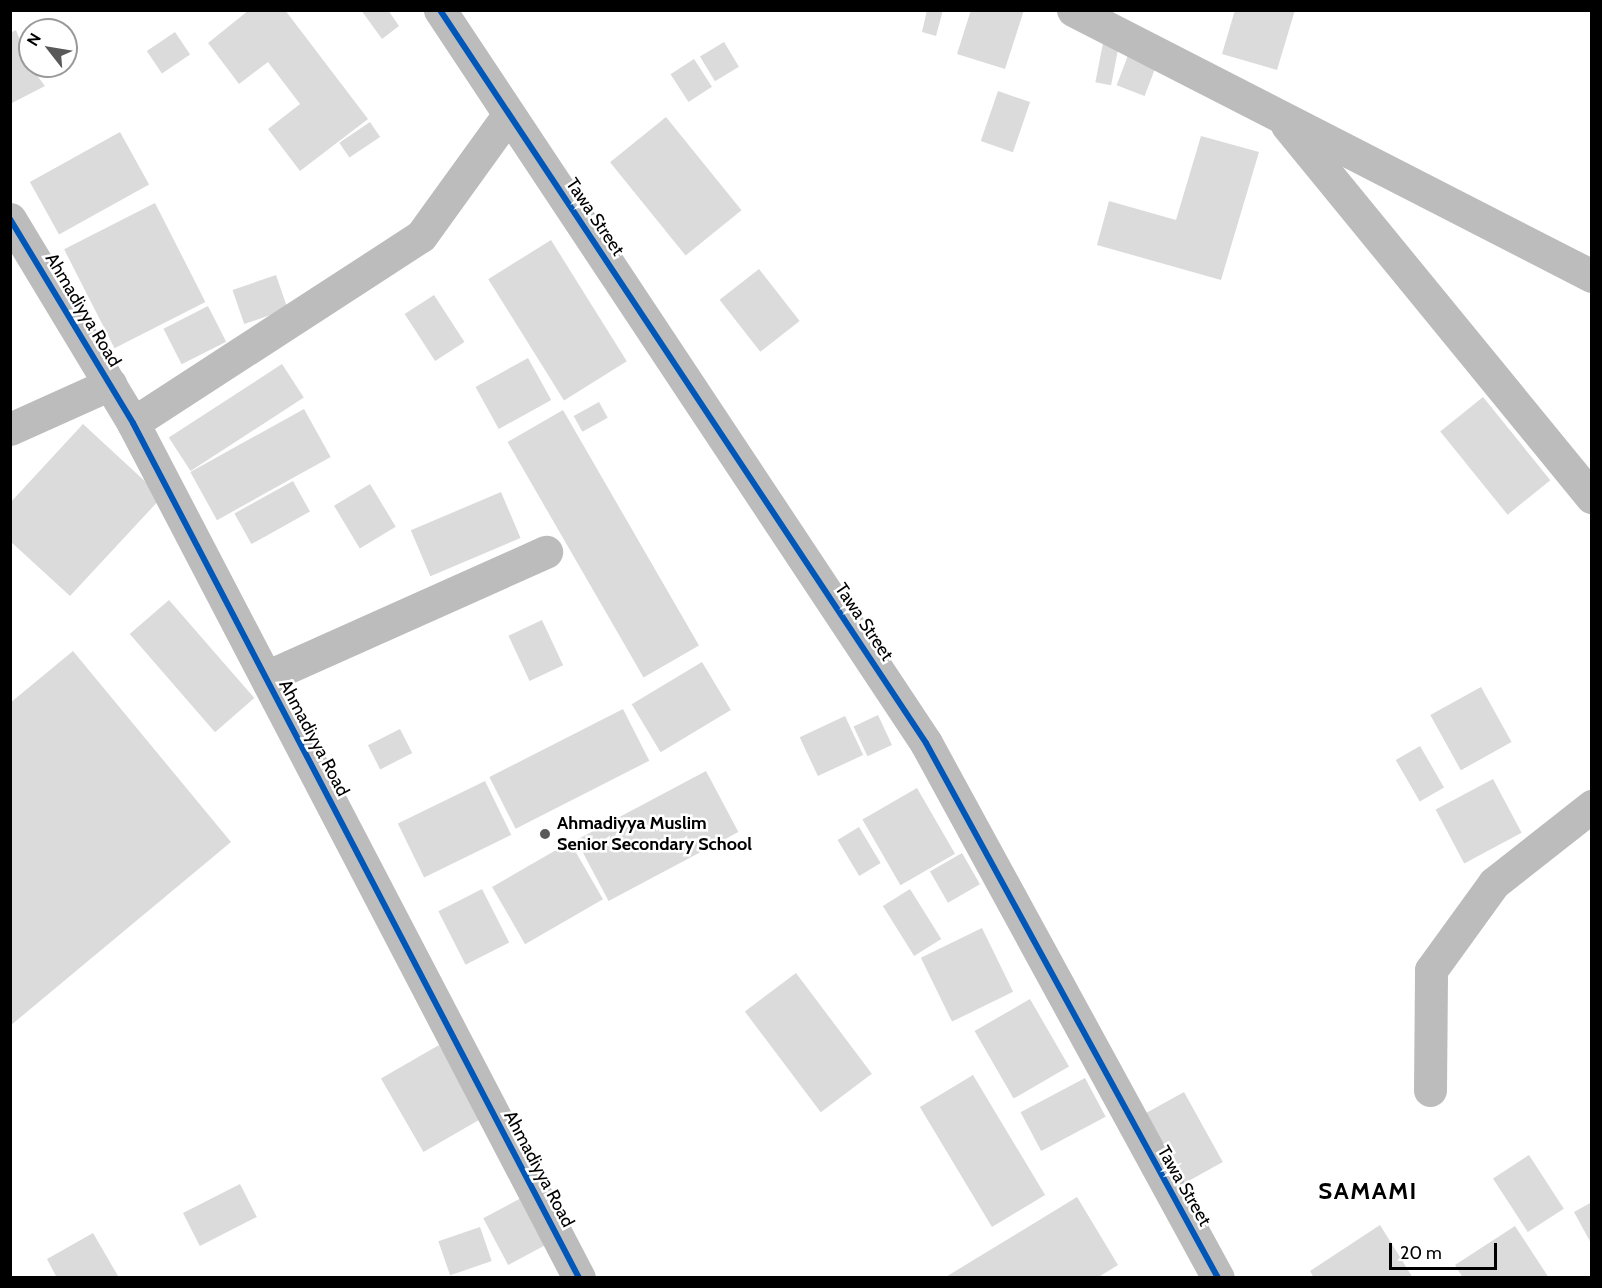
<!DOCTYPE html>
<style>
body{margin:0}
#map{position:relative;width:1602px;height:1288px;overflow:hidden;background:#fff;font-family:Cabin,sans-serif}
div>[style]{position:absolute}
.building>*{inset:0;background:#dbdbdb;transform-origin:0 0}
.street>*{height:33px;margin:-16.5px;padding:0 16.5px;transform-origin:16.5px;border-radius:16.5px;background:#bcbcbc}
.cycleway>*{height:6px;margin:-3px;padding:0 3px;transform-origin:3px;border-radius:3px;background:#0057b8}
.dots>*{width:16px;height:16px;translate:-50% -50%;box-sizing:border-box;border:3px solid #fff;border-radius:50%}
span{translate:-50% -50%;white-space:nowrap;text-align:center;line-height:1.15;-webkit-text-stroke:5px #fff;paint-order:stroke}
.street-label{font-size:18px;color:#000}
.poi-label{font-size:18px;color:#000;font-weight:700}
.left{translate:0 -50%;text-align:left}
.district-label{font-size:24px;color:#000;font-weight:700;letter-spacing:1.5px}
.frame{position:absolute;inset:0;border:12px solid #000;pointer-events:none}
.north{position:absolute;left:18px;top:18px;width:60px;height:60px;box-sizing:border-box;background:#fff;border:2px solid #999;border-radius:50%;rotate:301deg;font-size:16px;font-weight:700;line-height:24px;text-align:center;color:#000}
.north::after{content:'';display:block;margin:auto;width:21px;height:27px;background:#595959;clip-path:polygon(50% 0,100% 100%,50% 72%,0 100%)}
.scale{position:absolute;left:1389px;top:1243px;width:108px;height:27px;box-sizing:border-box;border:3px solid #000;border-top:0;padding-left:8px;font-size:18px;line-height:21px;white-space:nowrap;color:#000;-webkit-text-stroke:4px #fff;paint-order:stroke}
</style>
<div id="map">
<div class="building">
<div style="clip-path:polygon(249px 10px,285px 10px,368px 119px,300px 171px,268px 129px,300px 104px,268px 62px,239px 84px,208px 43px)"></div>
<div style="clip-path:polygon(361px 10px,388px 10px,399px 26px,382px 39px)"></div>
<div style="clip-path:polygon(927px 10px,943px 10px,936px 36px,922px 32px)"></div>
<div style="clip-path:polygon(971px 10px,1024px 10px,1005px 69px,957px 54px)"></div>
<div style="clip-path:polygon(1235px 10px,1295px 10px,1277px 70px,1222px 54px)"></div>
<div style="clip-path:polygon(16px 30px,30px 66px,45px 86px,12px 103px,10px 33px)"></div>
<div style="left:175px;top:32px;width:27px;height:34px;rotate:56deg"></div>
<div style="left:724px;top:42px;width:29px;height:28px;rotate:59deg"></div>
<div style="left:1103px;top:43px;width:16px;height:40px;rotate:11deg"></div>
<div style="left:1132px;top:45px;width:30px;height:43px;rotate:21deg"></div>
<div style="left:694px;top:59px;width:33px;height:28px;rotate:57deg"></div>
<div style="left:998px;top:91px;width:34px;height:53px;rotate:19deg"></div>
<div style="left:666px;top:117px;width:120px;height:72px;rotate:51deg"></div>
<div style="left:370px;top:122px;width:18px;height:37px;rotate:56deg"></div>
<div style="left:120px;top:132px;width:60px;height:103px;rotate:61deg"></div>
<div style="clip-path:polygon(1201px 136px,1259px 152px,1221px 280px,1097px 245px,1109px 201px,1176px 220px)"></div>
<div style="left:155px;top:203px;width:111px;height:102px;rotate:63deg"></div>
<div style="left:551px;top:240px;width:143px;height:74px;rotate:58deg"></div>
<div style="left:759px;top:269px;width:66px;height:50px;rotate:52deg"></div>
<div style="left:276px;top:275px;width:36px;height:46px;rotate:71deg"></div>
<div style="left:434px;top:295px;width:56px;height:35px;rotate:57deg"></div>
<div style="left:208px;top:306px;width:40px;height:50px;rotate:63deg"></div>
<div style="left:528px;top:358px;width:48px;height:60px;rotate:61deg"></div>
<div style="left:282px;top:364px;width:40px;height:135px;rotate:57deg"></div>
<div style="left:1483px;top:397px;width:107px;height:55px;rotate:51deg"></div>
<div style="left:599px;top:402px;width:18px;height:29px;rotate:61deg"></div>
<div style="left:304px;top:409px;width:55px;height:130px;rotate:61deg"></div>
<div style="left:563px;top:410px;width:272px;height:64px;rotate:60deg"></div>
<div style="clip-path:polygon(83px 424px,162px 497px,70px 596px,10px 541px,10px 503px)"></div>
<div style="left:293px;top:481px;width:35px;height:67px;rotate:61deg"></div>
<div style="left:370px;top:484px;width:50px;height:42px;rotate:59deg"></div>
<div style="left:501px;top:492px;width:50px;height:98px;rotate:67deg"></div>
<div style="left:169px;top:600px;width:130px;height:52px;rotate:49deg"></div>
<div style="left:542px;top:620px;width:50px;height:37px;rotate:65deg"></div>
<div style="clip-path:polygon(73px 651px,231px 842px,10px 1026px,10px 703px)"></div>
<div style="left:702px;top:662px;width:56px;height:82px;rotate:59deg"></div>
<div style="left:1481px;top:687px;width:63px;height:58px;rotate:61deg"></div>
<div style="left:623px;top:709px;width:58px;height:150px;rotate:63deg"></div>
<div style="left:878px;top:715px;width:33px;height:27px;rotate:65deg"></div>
<div style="left:845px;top:716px;width:43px;height:50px;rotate:65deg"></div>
<div style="left:400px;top:729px;width:27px;height:36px;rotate:63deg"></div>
<div style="left:1420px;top:746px;width:48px;height:28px;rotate:60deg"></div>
<div style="left:706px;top:771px;width:69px;height:147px;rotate:62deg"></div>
<div style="left:1493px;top:779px;width:61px;height:65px;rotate:62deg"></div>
<div style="left:485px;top:781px;width:60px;height:97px;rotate:64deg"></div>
<div style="left:917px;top:788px;width:76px;height:63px;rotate:60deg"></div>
<div style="left:859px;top:827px;width:42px;height:25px;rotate:59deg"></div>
<div style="left:570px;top:842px;width:66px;height:90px;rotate:60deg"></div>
<div style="left:962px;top:853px;width:36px;height:37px;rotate:60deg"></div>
<div style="left:482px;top:889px;width:60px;height:49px;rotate:63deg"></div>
<div style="left:910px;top:889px;width:59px;height:32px;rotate:58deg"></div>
<div style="left:982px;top:928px;width:71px;height:68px;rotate:64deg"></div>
<div style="left:796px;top:973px;width:126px;height:64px;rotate:53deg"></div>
<div style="left:1030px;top:999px;width:78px;height:64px;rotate:60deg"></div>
<div style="left:439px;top:1045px;width:85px;height:67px;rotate:60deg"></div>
<div style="left:973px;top:1075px;width:140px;height:62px;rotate:59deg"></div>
<div style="left:1085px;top:1078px;width:44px;height:73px;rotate:62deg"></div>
<div style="left:1184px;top:1092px;width:80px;height:49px;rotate:61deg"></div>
<div style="left:1529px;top:1155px;width:64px;height:43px;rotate:57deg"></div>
<div style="left:240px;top:1184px;width:37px;height:64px;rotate:63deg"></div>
<div style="left:523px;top:1197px;width:53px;height:45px;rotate:62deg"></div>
<div style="clip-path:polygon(1077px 1197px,1118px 1265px,1097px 1278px,944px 1278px)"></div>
<div style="clip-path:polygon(1592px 1202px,1592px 1245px,1574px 1212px)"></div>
<div style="clip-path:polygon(1380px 1225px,1413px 1278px,1314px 1278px,1310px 1271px)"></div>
<div style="clip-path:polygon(1515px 1226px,1549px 1278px,1463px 1278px,1455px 1265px)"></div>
<div style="left:480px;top:1227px;width:36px;height:44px;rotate:71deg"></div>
<div style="clip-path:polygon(93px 1233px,118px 1276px,57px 1278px,47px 1259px)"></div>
</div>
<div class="street">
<div style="left:440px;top:10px;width:879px;rotate:56.45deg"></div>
<div style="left:926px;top:743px;width:609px;rotate:61.37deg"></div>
<div style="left:1073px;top:10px;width:583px;rotate:27.14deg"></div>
<div style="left:1287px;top:125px;width:481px;rotate:50.7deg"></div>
<div style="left:10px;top:219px;width:238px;rotate:58.9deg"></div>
<div style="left:133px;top:423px;width:964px;rotate:62.45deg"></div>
<div style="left:133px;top:423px;width:343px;rotate:-33deg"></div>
<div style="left:421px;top:236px;width:150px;rotate:-54.2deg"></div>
<div style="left:10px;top:429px;width:110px;rotate:-24.2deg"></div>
<div style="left:266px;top:677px;width:307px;rotate:-24.1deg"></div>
<div style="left:1430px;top:1090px;width:120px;rotate:-89.5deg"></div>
<div style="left:1431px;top:970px;width:107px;rotate:-54.1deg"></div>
<div style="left:1494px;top:883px;width:125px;rotate:-38.2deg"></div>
</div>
<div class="cycleway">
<div style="left:440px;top:10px;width:879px;rotate:56.45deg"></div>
<div style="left:926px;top:743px;width:609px;rotate:61.37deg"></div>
<div style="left:10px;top:219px;width:238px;rotate:58.9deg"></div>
<div style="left:133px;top:423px;width:964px;rotate:62.45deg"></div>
</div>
<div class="dots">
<div style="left:545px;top:834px;background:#595959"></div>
</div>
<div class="street-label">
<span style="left:595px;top:217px;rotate:56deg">Tawa Street</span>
<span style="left:83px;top:310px;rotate:59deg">Ahmadiyya Road</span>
<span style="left:864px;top:622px;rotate:56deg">Tawa Street</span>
<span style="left:314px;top:738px;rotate:62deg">Ahmadiyya Road</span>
<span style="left:539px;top:1169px;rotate:62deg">Ahmadiyya Road</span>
<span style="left:1184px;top:1186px;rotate:60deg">Tawa Street</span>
</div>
<div class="poi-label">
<span class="left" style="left:557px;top:834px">Ahmadiyya Muslim<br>Senior Secondary School</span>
</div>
<div class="district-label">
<span style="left:1368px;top:1191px">SAMAMI</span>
</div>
<div class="frame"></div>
<div class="north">N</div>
<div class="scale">20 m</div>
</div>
